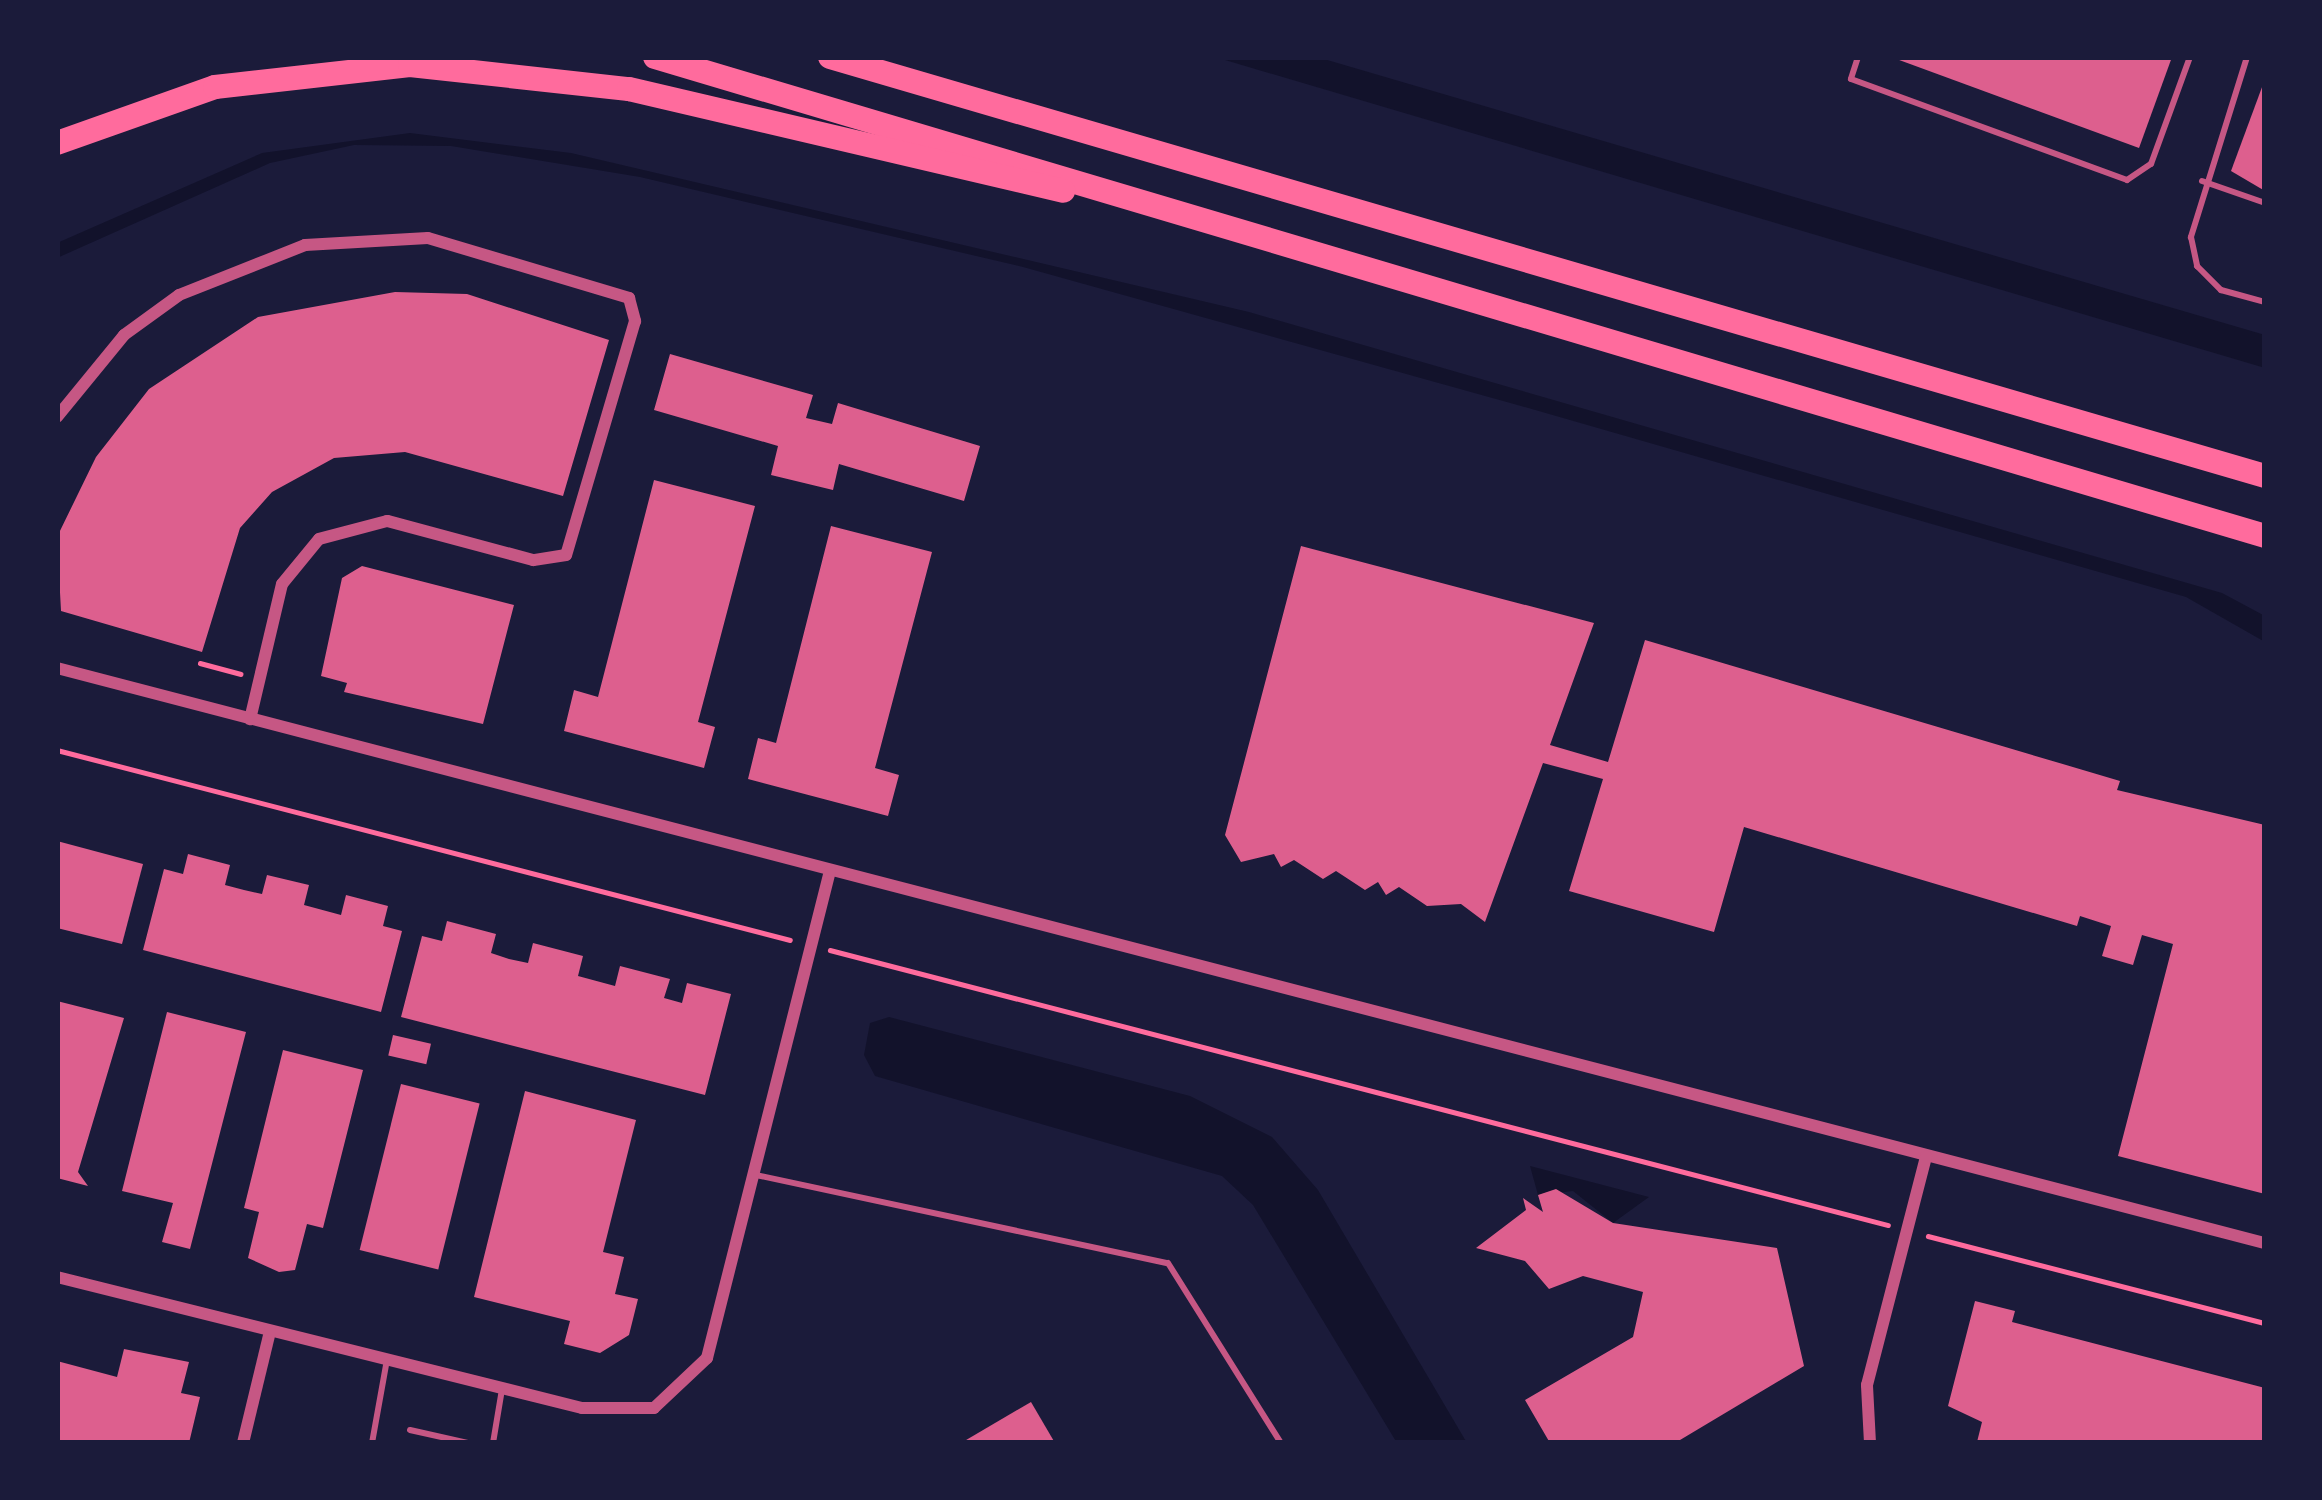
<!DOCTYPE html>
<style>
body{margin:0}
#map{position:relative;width:2322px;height:1500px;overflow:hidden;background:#1b1b3a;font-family:Quicksand,sans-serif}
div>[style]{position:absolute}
.water>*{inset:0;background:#12122b}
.building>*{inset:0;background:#dd5f8e;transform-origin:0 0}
.path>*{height:4.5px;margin:-2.25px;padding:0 2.25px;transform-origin:2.25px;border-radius:2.25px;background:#ff6b9d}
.service>*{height:6px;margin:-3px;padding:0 3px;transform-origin:3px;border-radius:3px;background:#c65784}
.minor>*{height:12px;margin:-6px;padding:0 6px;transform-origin:6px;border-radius:6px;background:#c65784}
.motorway>*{height:24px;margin:-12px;padding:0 12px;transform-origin:12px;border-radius:12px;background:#ff6b9d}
span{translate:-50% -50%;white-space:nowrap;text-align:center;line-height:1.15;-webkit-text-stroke:9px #1b1b3a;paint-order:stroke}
.frame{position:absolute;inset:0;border:60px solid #1b1b3a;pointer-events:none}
</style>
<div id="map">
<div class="water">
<div style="clip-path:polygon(1215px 57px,1317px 57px,2265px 335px,2265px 368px)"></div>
<div style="clip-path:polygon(410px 133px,571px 153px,1249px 312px,2222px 593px,2265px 616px,2265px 642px,2186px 597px,1521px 406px,1023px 267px,640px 177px,451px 146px,354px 145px,270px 163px,57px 258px,57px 243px,262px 153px)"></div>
<div style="clip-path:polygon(889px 1017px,1190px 1096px,1272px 1137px,1318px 1190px,1467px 1443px,1397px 1443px,1253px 1205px,1222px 1176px,875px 1076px,864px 1055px,870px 1023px)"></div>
<div style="clip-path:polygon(1530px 1166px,1649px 1197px,1613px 1223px,1573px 1191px,1538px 1195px)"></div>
</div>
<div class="building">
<div style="clip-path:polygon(1891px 57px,2172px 57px,2139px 148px)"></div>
<div style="clip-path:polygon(2265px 79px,2265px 191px,2231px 171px)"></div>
<div style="clip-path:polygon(395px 292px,467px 294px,609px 340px,563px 496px,405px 452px,334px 458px,272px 492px,240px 528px,202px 652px,61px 611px,57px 537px,96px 457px,149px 389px,258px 317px)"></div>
<div style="clip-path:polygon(670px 354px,813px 395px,806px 418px,832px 424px,838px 403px,980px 446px,964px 501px,839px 464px,833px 490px,771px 475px,778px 446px,654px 410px)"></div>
<div style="clip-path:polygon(654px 480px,755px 506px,698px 722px,715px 727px,704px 768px,564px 731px,574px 690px,598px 697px)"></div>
<div style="clip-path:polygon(831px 526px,932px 552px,875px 768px,899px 775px,888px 816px,748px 779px,758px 738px,776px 743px)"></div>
<div style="clip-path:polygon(1301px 546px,1594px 623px,1550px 745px,1608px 762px,1645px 640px,2120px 781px,2117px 790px,2265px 825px,2265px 1194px,2118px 1156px,2173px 944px,2142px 935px,2133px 965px,2102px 956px,2111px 926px,2080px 916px,2077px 926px,1744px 827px,1714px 932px,1569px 891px,1603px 779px,1543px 763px,1485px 922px,1461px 904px,1427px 906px,1399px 887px,1386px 895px,1378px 882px,1365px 890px,1336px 871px,1323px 879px,1294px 860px,1281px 867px,1274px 854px,1241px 862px,1225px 835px)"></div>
<div style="clip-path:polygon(362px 566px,514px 605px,483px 724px,344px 692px,347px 683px,321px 676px,342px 578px)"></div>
<div style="clip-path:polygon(57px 841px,143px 864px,122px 944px,57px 928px)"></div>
<div style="clip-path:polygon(188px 854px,230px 865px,225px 885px,244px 890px,262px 894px,267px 875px,309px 885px,304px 905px,341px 915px,346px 895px,388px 906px,383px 926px,402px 931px,381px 1012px,143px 950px,164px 869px,183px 874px)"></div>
<div style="clip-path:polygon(447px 921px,496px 934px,491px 953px,509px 959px,528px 963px,533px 943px,583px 956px,578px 976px,615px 986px,620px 966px,670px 979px,664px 998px,682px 1003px,687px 983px,731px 994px,705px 1095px,401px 1017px,422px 936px,442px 941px)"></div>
<div style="clip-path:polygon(57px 1001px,124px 1018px,78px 1172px,88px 1186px,57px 1178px)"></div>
<div style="clip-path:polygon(167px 1012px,246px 1032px,190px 1249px,162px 1242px,173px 1203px,122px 1191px)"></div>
<div style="left:393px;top:1035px;width:39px;height:21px;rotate:13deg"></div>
<div style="clip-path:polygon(283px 1050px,363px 1070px,323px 1228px,307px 1224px,295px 1270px,279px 1272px,248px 1258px,259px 1212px,244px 1208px)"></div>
<div style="left:401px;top:1084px;width:81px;height:171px;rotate:14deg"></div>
<div style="clip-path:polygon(525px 1091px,636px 1120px,603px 1252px,624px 1257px,615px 1294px,638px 1299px,629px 1335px,600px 1353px,564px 1344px,570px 1321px,474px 1297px)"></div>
<div style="clip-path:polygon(1556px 1189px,1613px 1223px,1777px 1248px,1804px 1366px,1675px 1443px,1550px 1443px,1525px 1400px,1633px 1337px,1643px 1292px,1583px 1276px,1549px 1289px,1525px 1261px,1476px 1248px,1526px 1210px,1523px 1198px,1543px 1212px,1538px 1195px)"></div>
<div style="clip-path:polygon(1975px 1301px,2015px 1311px,2012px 1322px,2265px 1388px,2265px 1443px,1977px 1442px,1982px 1422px,1948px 1406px)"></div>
<div style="clip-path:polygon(124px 1349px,189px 1362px,181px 1393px,200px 1397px,189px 1443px,57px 1443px,57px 1361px,117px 1377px)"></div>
<div style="clip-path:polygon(1031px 1402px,1055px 1443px,961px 1443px)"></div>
</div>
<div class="path">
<div style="left:200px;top:663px;width:42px;rotate:15deg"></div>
<div style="left:57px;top:750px;width:757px;rotate:14.53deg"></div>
<div style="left:830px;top:950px;width:1093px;rotate:14.57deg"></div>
<div style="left:1928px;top:1236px;width:348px;rotate:14.5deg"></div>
</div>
<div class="service">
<div style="left:1858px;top:57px;width:23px;rotate:108deg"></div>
<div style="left:1851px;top:79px;width:294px;rotate:20.1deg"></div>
<div style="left:2127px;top:180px;width:29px;rotate:-34deg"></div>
<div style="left:2151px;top:164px;width:114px;rotate:-70deg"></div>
<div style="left:2247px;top:57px;width:189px;rotate:107.3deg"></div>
<div style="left:2191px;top:237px;width:30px;rotate:78deg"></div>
<div style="left:2197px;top:266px;width:34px;rotate:45deg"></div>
<div style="left:2221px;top:290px;width:46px;rotate:15.3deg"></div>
<div style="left:2202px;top:181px;width:67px;rotate:19.2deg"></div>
<div style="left:756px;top:1175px;width:421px;rotate:12.1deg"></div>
<div style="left:1168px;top:1263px;width:213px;rotate:57.9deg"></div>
<div style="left:410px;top:1430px;width:59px;rotate:12.6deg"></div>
<div style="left:372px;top:1443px;width:84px;rotate:-79.8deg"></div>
<div style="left:493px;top:1443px;width:55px;rotate:-80.5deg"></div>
</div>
<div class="minor">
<div style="left:57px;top:417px;width:106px;rotate:-50.7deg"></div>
<div style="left:124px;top:335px;width:68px;rotate:-36deg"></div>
<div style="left:179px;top:295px;width:136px;rotate:-21.6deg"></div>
<div style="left:305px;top:245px;width:123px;rotate:-3.3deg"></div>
<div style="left:428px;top:238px;width:210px;rotate:16.6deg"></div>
<div style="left:629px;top:298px;width:24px;rotate:75deg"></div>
<div style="left:635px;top:321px;width:244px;rotate:106.4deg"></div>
<div style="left:566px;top:555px;width:33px;rotate:171deg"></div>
<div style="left:533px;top:560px;width:151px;rotate:-165deg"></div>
<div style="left:387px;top:521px;width:70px;rotate:165.2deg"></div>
<div style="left:319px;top:539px;width:58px;rotate:129.4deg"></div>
<div style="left:282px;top:584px;width:139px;rotate:103.3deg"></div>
<div style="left:57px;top:668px;width:2282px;rotate:14.6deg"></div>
<div style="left:57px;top:1277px;width:541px;rotate:14.01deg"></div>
<div style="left:582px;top:1408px;width:72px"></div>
<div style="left:654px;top:1408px;width:73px;rotate:-43.3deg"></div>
<div style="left:707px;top:1358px;width:502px;rotate:-75.83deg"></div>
<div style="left:243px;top:1443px;width:115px;rotate:-76.4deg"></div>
<div style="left:1870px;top:1443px;width:58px;rotate:-93deg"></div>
<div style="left:1867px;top:1385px;width:236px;rotate:-75.5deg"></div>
</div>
<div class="motorway">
<div style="left:655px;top:57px;width:1680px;rotate:16.57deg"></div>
<div style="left:830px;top:57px;width:1495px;rotate:16.28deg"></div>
<div style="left:57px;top:143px;width:168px;rotate:-19.5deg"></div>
<div style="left:215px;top:87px;width:196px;rotate:-6.4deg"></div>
<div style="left:410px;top:65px;width:220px;rotate:6.3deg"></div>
<div style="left:629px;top:89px;width:446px;rotate:13.2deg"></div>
</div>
<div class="frame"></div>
</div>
